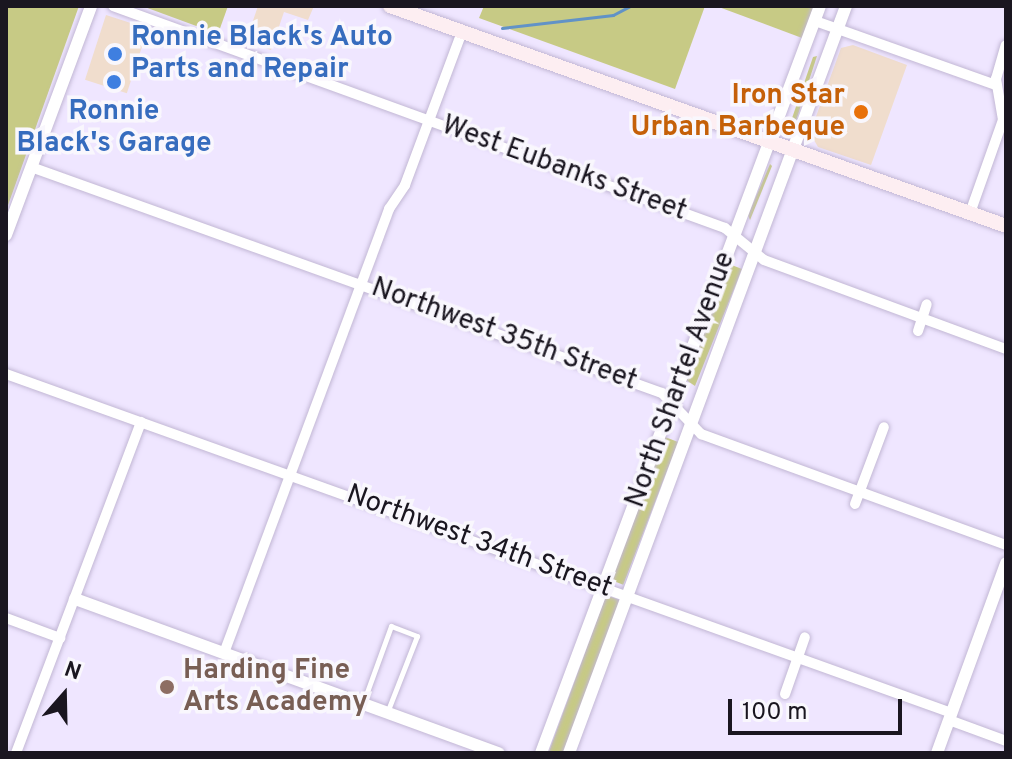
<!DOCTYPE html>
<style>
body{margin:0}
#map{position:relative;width:1012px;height:759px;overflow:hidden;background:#efe6ff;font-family:Overpass,sans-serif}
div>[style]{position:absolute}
.commercial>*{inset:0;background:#f0ddcd;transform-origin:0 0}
.green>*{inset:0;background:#c7ca85;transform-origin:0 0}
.stream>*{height:3px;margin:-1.5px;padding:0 1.5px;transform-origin:1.5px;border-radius:1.5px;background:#6192c7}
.roads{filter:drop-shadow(0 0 2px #c2b7d5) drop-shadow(0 0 2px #c2b7d5)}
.service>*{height:5px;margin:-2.5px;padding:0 2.5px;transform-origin:2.5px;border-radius:2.5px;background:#fff}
.minor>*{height:10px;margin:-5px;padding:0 5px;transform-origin:5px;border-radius:5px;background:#fff}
.tertiary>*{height:12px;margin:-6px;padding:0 6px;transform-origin:6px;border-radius:6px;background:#fff}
.secondary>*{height:14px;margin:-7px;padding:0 7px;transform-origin:7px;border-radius:7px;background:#fdeef2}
.dots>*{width:22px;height:22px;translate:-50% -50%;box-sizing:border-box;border:4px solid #f9f7fd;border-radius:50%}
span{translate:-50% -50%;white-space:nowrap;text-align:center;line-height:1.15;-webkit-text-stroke:7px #f9f7fd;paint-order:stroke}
.shop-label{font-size:28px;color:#366cbe;font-weight:700}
.left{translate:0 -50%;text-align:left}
.food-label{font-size:28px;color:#c56008;font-weight:700}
.right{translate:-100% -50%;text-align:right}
.street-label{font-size:28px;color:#1a1620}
.education-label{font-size:28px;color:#785e54;font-weight:700}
.frame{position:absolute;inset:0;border:8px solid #1a1620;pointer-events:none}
.north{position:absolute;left:24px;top:655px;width:80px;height:80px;-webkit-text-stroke:6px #f9f7fd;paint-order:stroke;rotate:20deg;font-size:22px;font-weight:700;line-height:32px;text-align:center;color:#1a1620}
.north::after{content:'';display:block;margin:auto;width:28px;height:36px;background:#1a1620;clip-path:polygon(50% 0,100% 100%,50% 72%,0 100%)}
.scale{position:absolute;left:728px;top:699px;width:174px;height:36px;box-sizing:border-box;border:4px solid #1a1620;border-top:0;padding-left:10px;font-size:24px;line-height:28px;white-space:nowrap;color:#1a1620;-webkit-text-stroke:6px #f9f7fd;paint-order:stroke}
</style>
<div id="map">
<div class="commercial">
<div style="clip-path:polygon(258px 6px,314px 6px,308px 20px,284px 12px,271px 50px,246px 41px)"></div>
<div style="left:106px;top:15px;width:44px;height:68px;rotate:18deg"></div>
<div style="clip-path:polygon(853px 45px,907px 65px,871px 165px,818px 147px,810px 133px,841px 48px)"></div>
</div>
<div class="green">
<div style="clip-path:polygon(6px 6px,79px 6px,6px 211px)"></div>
<div style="clip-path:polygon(142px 6px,228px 6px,218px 34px)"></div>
<div style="clip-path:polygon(484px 6px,705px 6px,675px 89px,479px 18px)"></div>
<div style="clip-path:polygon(716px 6px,814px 6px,802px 38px)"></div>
<div style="clip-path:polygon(817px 56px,795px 124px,789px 127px,813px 57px)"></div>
<div style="clip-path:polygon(770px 164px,772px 166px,750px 220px,748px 215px)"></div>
<div style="clip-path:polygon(729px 264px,742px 269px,695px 386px,686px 380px)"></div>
<div style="left:665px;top:437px;width:14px;height:153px;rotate:21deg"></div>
<div style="left:606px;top:595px;width:15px;height:169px;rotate:20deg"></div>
</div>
<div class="stream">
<div style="left:502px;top:28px;width:112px;rotate:-6.7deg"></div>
<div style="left:613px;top:15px;width:19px;rotate:-28deg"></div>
</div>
<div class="roads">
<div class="service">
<div style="left:363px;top:703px;width:82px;rotate:-70deg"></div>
<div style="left:391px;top:626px;width:28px;rotate:21deg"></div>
<div style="left:417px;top:636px;width:79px;rotate:111.4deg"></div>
</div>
<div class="minor">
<div style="left:113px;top:6px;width:651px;rotate:19.94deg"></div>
<div style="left:725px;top:228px;width:50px;rotate:39.4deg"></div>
<div style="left:764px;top:260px;width:258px;rotate:20.2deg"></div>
<div style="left:815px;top:21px;width:192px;rotate:19.5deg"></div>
<div style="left:31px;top:167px;width:670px;rotate:19.71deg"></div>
<div style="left:662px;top:393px;width:57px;rotate:46.4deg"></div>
<div style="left:701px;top:434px;width:325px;rotate:20deg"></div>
<div style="left:970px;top:213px;width:99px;rotate:-70.5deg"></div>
<div style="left:1003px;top:120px;width:42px;rotate:-99.7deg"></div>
<div style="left:996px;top:79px;width:35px;rotate:-74deg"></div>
<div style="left:918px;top:331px;width:28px;rotate:-72deg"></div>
<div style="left:6px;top:374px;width:1005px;rotate:19.72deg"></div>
<div style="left:855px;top:504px;width:82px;rotate:-69.4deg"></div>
<div style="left:6px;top:618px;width:58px;rotate:20.3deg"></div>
<div style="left:224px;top:653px;width:474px;rotate:-69.6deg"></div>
<div style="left:389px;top:209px;width:29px;rotate:-56deg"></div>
<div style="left:405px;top:185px;width:163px;rotate:-69.6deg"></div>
<div style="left:785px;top:694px;width:60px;rotate:-70.7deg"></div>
<div style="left:949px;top:720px;width:61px;rotate:20.2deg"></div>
<div style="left:16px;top:753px;width:354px;rotate:-69.3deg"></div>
</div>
<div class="tertiary">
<div style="left:6px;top:235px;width:244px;rotate:-69.6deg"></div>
<div style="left:75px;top:599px;width:451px;rotate:20deg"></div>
<div style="left:541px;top:753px;width:797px;rotate:-69.52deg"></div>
<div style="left:569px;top:753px;width:797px;rotate:-69.65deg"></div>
<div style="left:937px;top:753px;width:202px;rotate:-70deg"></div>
</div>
<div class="secondary">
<div style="left:390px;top:6px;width:654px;rotate:19.65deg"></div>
</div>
</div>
<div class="dots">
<div style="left:115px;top:54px;background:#3f7fe0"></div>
<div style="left:114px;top:82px;background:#3f7fe0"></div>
<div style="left:861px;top:112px;background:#e8710a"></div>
<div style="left:167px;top:687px;background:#8d6e63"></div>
</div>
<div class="shop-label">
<span class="left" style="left:131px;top:54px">Ronnie Black's Auto<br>Parts and Repair</span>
<span style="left:114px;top:128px">Ronnie<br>Black's Garage</span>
</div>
<div class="food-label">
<span class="right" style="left:845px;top:112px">Iron Star<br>Urban Barbeque</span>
</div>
<div class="street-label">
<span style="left:564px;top:169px;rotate:20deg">West Eubanks Street</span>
<span style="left:504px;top:335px;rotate:20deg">Northwest 35th Street</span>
<span style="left:681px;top:380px;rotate:-70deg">North Shartel Avenue</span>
<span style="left:479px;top:542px;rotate:20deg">Northwest 34th Street</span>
</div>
<div class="education-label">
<span class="left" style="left:183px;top:687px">Harding Fine<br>Arts Academy</span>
</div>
<div class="frame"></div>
<div class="north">N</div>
<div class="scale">100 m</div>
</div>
